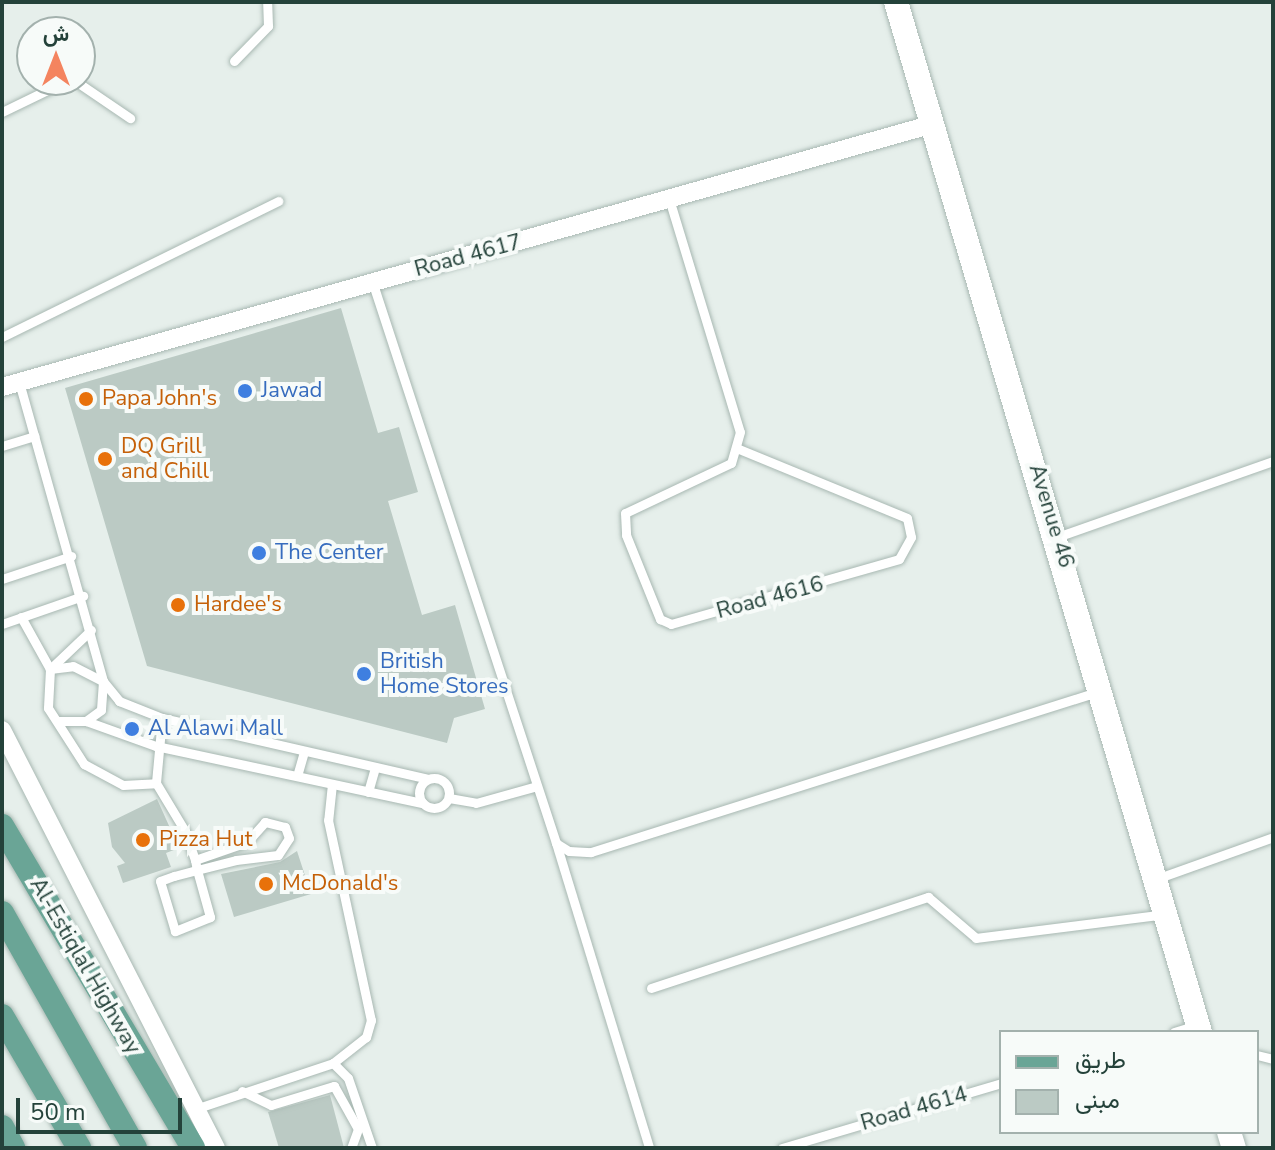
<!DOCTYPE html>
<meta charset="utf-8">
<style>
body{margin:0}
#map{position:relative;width:1275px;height:1150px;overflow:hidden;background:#e6efeb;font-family:"Nunito Sans",Vazirmatn,sans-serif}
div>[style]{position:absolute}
.building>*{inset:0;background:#bbcac4}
.roads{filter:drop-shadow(0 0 2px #a8b8b2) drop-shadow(0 0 2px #a8b8b2)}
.lane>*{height:9px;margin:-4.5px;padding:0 4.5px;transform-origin:4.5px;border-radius:4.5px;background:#fff}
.lane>.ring{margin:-4.5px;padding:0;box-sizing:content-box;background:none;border:9px solid #fff;border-radius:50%}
.street>*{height:18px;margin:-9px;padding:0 9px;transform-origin:9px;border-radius:9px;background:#fff}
.secondary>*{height:24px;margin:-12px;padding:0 12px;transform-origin:12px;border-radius:12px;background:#fff}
.primary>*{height:24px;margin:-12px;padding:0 12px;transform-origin:12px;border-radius:12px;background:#6aa596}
.dots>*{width:22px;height:22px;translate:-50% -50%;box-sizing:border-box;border:4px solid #f7fbf9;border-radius:50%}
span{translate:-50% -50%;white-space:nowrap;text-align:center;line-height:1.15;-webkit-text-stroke:8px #f7fbf9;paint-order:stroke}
.street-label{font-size:22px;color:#24423a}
.shop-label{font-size:22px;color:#366cbe}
.left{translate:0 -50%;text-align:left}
.food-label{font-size:22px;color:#c56008}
.frame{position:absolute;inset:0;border:4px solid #24423a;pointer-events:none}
.legend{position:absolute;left:999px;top:1030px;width:260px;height:104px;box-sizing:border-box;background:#f7fbf9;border:2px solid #a3b1ad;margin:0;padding:10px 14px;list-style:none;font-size:24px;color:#24423a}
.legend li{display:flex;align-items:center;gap:16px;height:40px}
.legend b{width:40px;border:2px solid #a3b1ad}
.north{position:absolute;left:16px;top:16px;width:80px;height:80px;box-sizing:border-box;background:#f7fbf9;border:2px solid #a3b1ad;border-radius:50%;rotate:0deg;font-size:22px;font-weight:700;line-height:32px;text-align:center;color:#24423a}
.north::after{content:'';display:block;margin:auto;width:28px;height:36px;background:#f4845f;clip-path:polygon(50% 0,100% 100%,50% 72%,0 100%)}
.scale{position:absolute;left:16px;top:1098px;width:166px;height:36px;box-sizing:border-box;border:4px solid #24423a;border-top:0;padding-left:10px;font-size:24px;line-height:28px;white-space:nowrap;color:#24423a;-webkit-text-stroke:6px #f7fbf9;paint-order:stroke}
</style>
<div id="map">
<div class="building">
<div style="clip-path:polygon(341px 308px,378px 433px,399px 427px,418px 492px,388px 501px,422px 615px,455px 605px,485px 709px,454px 718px,447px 743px,147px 666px,65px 388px)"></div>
<div style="clip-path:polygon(157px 799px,179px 848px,166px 853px,171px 867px,123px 883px,117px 866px,125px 863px,112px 847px,108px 823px)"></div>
<div style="clip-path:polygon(297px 851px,311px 894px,234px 917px,221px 874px,280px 862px)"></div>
<div style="clip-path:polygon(330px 1095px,344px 1148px,279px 1148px,268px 1112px)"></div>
</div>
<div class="roads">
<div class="lane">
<div style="left:234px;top:61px;width:49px;rotate:-45.8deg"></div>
<div style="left:268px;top:26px;width:24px;rotate:-92deg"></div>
<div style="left:74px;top:80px;width:68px;rotate:34.2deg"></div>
<div style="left:2px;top:112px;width:73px;rotate:-25.9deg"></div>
<div style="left:670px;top:202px;width:240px;rotate:73.1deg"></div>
<div style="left:740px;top:432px;width:32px;rotate:106deg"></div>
<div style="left:731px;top:463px;width:117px;rotate:154.7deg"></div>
<div style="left:625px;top:513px;width:22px;rotate:87deg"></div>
<div style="left:626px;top:535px;width:91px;rotate:68deg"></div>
<div style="left:660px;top:619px;width:12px;rotate:24deg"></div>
<div style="left:671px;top:624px;width:237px;rotate:-15.9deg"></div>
<div style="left:899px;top:559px;width:25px;rotate:-61deg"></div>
<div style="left:911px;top:537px;width:19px;rotate:-102deg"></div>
<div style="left:907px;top:518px;width:182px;rotate:-157.7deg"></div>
<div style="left:372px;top:281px;width:591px;rotate:71.87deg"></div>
<div style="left:556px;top:843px;width:15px;rotate:32deg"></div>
<div style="left:569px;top:851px;width:22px;rotate:3deg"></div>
<div style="left:591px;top:852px;width:531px;rotate:-17.55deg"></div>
<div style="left:2px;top:337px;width:308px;rotate:-26.2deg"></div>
<div style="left:19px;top:382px;width:311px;rotate:74.3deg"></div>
<div style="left:103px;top:681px;width:26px;rotate:51deg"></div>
<div style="left:119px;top:701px;width:46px;rotate:21.6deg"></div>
<div style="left:162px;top:718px;width:273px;rotate:12.9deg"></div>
<div style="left:2px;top:446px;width:34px;rotate:-17deg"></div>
<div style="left:1057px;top:537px;width:229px;rotate:-19.4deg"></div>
<div style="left:2px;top:579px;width:73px;rotate:-18.4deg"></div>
<div style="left:21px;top:617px;width:60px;rotate:60.9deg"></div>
<div style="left:50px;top:669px;width:23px;rotate:-7deg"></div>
<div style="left:73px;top:666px;width:34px;rotate:27deg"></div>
<div style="left:103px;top:681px;width:29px;rotate:94deg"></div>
<div style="left:101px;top:710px;width:19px;rotate:144deg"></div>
<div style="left:2px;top:624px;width:86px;rotate:-19.1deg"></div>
<div style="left:91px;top:630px;width:57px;rotate:136.4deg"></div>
<div style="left:50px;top:669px;width:39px;rotate:93deg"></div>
<div style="left:48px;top:708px;width:67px;rotate:57.3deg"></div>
<div style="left:84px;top:764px;width:44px;rotate:28.3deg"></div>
<div style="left:123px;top:785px;width:33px;rotate:-3deg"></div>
<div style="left:162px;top:718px;width:65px;rotate:95.3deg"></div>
<div style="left:156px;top:783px;width:56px;rotate:58.9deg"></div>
<div style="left:185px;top:831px;width:31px;rotate:71deg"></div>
<div style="left:195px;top:860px;width:10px;rotate:79deg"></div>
<div style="left:197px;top:870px;width:49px;rotate:74.5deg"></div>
<div style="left:210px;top:917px;width:38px;rotate:158deg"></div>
<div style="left:175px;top:931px;width:52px;rotate:-106.7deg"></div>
<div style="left:160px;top:881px;width:15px;rotate:-20deg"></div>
<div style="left:174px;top:876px;width:24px;rotate:-15deg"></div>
<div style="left:197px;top:870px;width:40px;rotate:-14.4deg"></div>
<div style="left:236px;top:860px;width:42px;rotate:-6.8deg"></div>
<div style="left:278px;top:855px;width:20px;rotate:-57deg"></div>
<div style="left:289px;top:838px;width:12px;rotate:-110deg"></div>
<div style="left:285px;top:827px;width:21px;rotate:-166deg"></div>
<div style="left:265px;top:822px;width:27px;rotate:132deg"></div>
<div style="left:247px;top:842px;width:55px;rotate:160.9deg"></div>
<div style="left:58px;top:721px;width:28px"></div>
<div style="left:86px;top:721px;width:74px;rotate:19.7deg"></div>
<div style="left:156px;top:746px;width:273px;rotate:12.1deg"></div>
<div style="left:297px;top:776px;width:26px;rotate:-74deg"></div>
<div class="ring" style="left:419px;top:778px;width:21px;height:21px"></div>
<div style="left:332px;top:784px;width:36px;rotate:96deg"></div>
<div style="left:328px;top:820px;width:205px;rotate:77.9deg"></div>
<div style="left:371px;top:1020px;width:18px;rotate:106deg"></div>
<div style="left:366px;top:1037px;width:42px;rotate:141.8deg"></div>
<div style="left:368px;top:792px;width:26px;rotate:-74deg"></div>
<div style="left:449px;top:798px;width:27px;rotate:10deg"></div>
<div style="left:476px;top:803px;width:63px;rotate:-15.6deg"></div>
<div style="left:556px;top:843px;width:319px;rotate:73deg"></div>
<div style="left:1156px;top:879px;width:124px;rotate:-19.7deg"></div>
<div style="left:651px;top:988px;width:292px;rotate:-18.2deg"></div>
<div style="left:928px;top:897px;width:63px;rotate:40.5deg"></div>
<div style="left:976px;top:938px;width:191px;rotate:-7.2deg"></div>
<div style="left:1174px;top:1032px;width:24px;rotate:-17deg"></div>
<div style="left:1257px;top:1055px;width:16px;rotate:14deg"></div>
<div style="left:242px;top:1091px;width:32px;rotate:26deg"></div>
<div style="left:271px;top:1105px;width:66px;rotate:-16.8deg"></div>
<div style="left:334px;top:1086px;width:49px;rotate:60.8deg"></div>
<div style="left:358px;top:1129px;width:20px;rotate:110deg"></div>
<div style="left:195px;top:1109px;width:145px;rotate:-18.4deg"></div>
<div style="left:333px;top:1063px;width:21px;rotate:45deg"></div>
<div style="left:348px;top:1078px;width:74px;rotate:71.1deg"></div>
<div style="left:782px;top:1148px;width:228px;rotate:-16.5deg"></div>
</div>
<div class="street">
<div style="left:2px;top:387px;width:967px;rotate:-15.77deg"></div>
<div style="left:2px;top:730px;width:470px;rotate:62.9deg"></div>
</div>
<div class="secondary">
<div style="left:896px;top:2px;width:1074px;rotate:73.56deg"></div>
<div style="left:1229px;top:1132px;width:17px;rotate:73deg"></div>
</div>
<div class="primary">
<div style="left:2px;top:826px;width:374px;rotate:59.3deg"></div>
<div style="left:2px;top:913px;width:270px;rotate:60.5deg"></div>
<div style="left:2px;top:1016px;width:153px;rotate:59.7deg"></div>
<div style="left:2px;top:1127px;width:24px;rotate:62deg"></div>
</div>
</div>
<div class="dots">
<div style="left:245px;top:391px;background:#3f7fe0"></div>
<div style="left:86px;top:399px;background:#e8710a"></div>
<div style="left:105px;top:459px;background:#e8710a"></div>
<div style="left:259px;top:553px;background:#3f7fe0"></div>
<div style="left:178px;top:605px;background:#e8710a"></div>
<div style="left:364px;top:674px;background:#3f7fe0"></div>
<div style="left:132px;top:729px;background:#3f7fe0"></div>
<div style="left:143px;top:840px;background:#e8710a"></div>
<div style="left:266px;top:884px;background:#e8710a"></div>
</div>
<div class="street-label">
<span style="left:468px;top:256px;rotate:-15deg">Road 4617</span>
<span style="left:1051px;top:516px;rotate:73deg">Avenue 46</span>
<span style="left:770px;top:598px;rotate:-15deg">Road 4616</span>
<span style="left:85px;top:966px;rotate:60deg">Al-Estiqlal Highway</span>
<span style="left:914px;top:1109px;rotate:-16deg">Road 4614</span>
</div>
<div class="shop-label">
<span class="left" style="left:261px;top:391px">Jawad</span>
<span class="left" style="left:275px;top:553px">The Center</span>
<span class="left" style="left:380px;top:674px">British<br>Home Stores</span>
<span class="left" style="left:148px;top:729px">Al Alawi Mall</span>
</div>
<div class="food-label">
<span class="left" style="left:102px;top:399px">Papa John's</span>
<span class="left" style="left:121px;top:459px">DQ Grill<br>and Chill</span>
<span class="left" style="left:194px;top:605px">Hardee's</span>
<span class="left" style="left:159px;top:840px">Pizza Hut</span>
<span class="left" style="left:282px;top:884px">McDonald's</span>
</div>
<div class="frame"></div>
<ul class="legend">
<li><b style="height:10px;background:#6aa596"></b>طريق</li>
<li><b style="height:22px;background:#bbcac4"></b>مبنى</li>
</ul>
<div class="north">ش</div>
<div class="scale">50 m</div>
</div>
